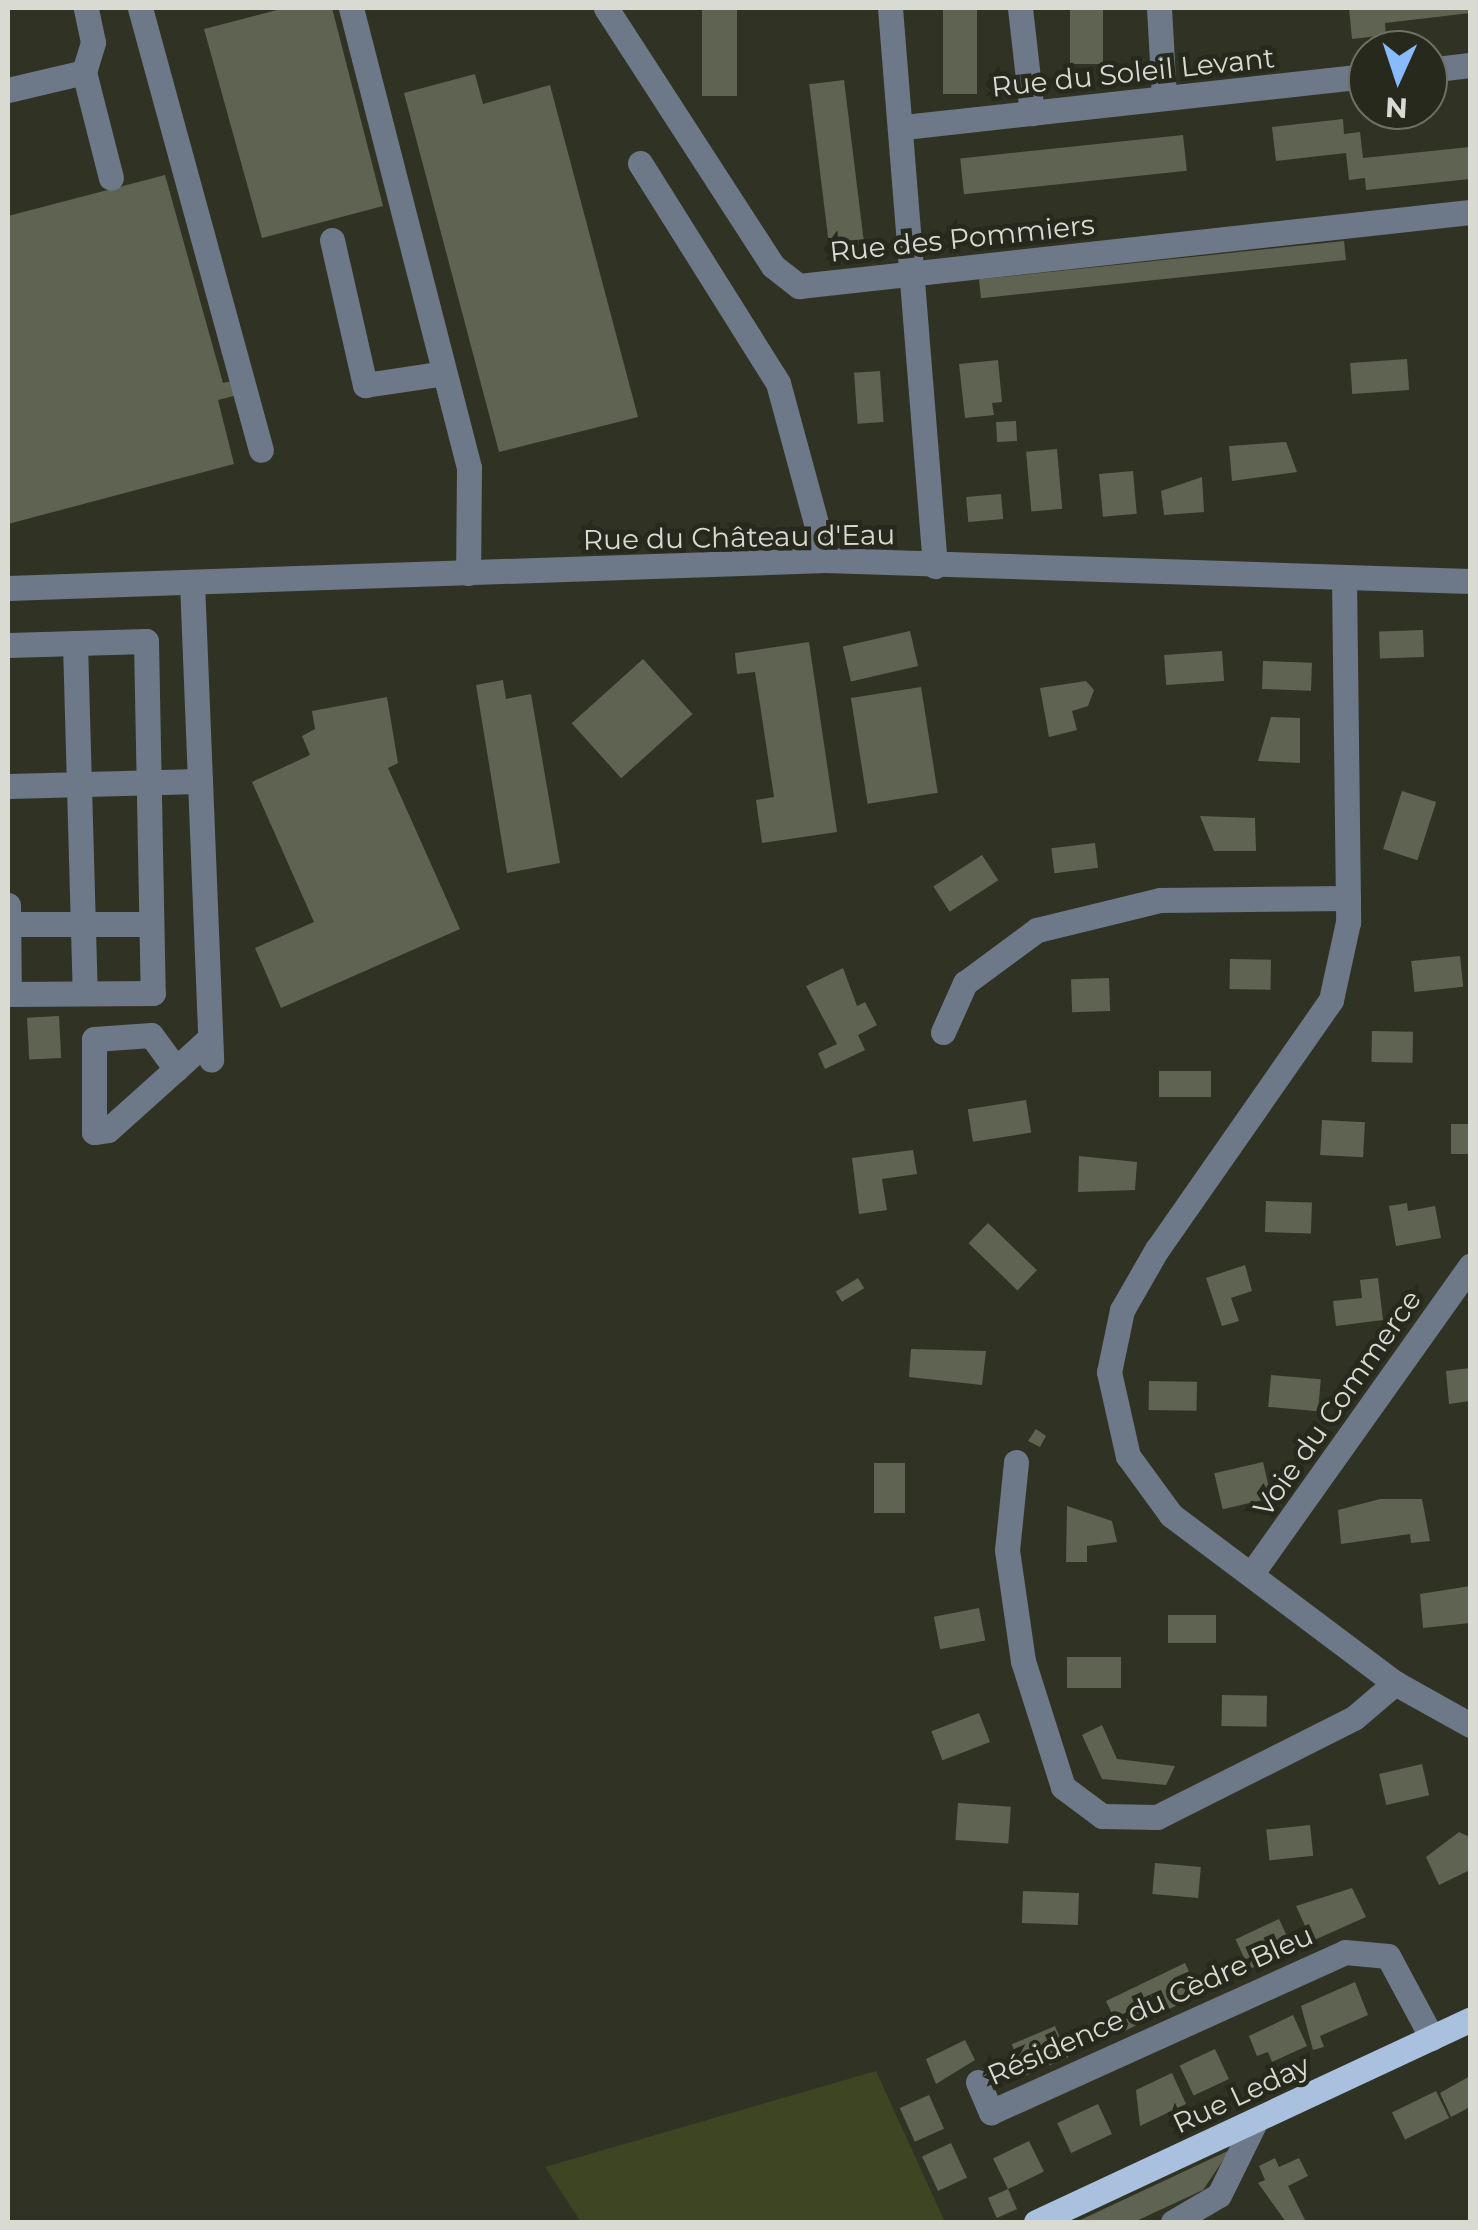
<!DOCTYPE html>
<meta charset="utf-8">
<style>
body{margin:0}
#map{position:relative;width:1478px;height:2230px;overflow:hidden;background:#303324;font-family:Montserrat,sans-serif}
div>[style]{position:absolute}
.green>*{inset:0;background:#3e4522}
.building>*{inset:0;background:#5f6352;transform-origin:0 0}
.minor>*{height:25px;margin:-12.5px;padding:0 12.5px;transform-origin:12.5px;border-radius:12.5px;background:#6d7988}
.major>*{height:25px;margin:-12.5px;padding:0 12.5px;transform-origin:12.5px;border-radius:12.5px;background:#a9c0df}
span{translate:-50% -50%;white-space:nowrap;text-align:center;line-height:1.15;-webkit-text-stroke:9px #26291b;paint-order:stroke}
.street-label{font-size:28px;color:#d9dbd2}
.frame{position:absolute;inset:0;border:10px solid #d9dbd2;pointer-events:none}
.north{position:absolute;left:1348px;top:30px;width:100px;height:100px;box-sizing:border-box;background:#26291b;border:2px solid #6e7064;border-radius:50%;rotate:183deg;font-size:28px;font-weight:700;line-height:40px;text-align:center;color:#d9dbd2}
.north::after{content:'';display:block;margin:auto;width:35px;height:45px;background:#89bafc;clip-path:polygon(50% 0,100% 100%,50% 72%,0 100%)}
</style>
<div id="map">
<div class="green">
<div style="clip-path:polygon(876px 2071px,945px 2222px,581px 2222px,545px 2167px)"></div>
</div>
<div class="building">
<div style="clip-path:polygon(285px 8px,332px 8px,383px 206px,262px 238px,204px 29px)"></div>
<div style="left:702px;top:8px;width:35px;height:88px"></div>
<div style="left:943px;top:8px;width:34px;height:86px"></div>
<div style="left:1070px;top:8px;width:33px;height:56px"></div>
<div style="clip-path:polygon(1349px 8px,1470px 8px,1470px 13px,1385px 23px,1386px 35px,1352px 39px)"></div>
<div style="clip-path:polygon(475px 74px,483px 104px,550px 85px,638px 417px,499px 452px,404px 93px)"></div>
<div style="left:844px;top:80px;width:165px;height:35px;rotate:83deg"></div>
<div style="clip-path:polygon(1343px 119px,1344px 134px,1360px 132px,1363px 158px,1470px 147px,1470px 179px,1366px 190px,1365px 178px,1349px 180px,1346px 153px,1276px 161px,1272px 127px)"></div>
<div style="left:1183px;top:135px;width:36px;height:224px;rotate:84deg"></div>
<div style="clip-path:polygon(165px 175px,223px 383px,250px 377px,253px 391px,218px 400px,234px 464px,8px 524px,8px 216px)"></div>
<div style="left:1344px;top:241px;width:19px;height:367px;rotate:84deg"></div>
<div style="left:1407px;top:359px;width:31px;height:57px;rotate:86deg"></div>
<div style="clip-path:polygon(998px 360px,1002px 402px,992px 403px,994px 415px,965px 418px,959px 364px)"></div>
<div style="left:880px;top:371px;width:51px;height:26px;rotate:86deg"></div>
<div style="left:1016px;top:421px;width:20px;height:20px;rotate:87deg"></div>
<div style="clip-path:polygon(1286px 442px,1297px 472px,1232px 481px,1229px 446px)"></div>
<div style="left:1057px;top:449px;width:60px;height:31px;rotate:85deg"></div>
<div style="left:1133px;top:471px;width:43px;height:34px;rotate:85deg"></div>
<div style="clip-path:polygon(1202px 477px,1204px 512px,1164px 515px,1161px 491px)"></div>
<div style="left:1001px;top:494px;width:25px;height:35px;rotate:85deg"></div>
<div style="left:1423px;top:630px;width:27px;height:44px;rotate:88deg"></div>
<div style="left:910px;top:631px;width:36px;height:69px;rotate:77deg"></div>
<div style="clip-path:polygon(809px 642px,837px 832px,762px 843px,756px 800px,774px 797px,755px 672px,737px 674px,735px 653px)"></div>
<div style="left:1222px;top:651px;width:30px;height:58px;rotate:86deg"></div>
<div style="left:643px;top:659px;width:74px;height:96px;rotate:48deg"></div>
<div style="left:1263px;top:661px;width:49px;height:28px;rotate:2deg"></div>
<div style="clip-path:polygon(503px 680px,506px 699px,531px 694px,560px 863px,507px 873px,476px 685px)"></div>
<div style="clip-path:polygon(1086px 681px,1094px 690px,1088px 706px,1072px 711px,1077px 730px,1049px 737px,1040px 688px)"></div>
<div style="left:921px;top:687px;width:107px;height:71px;rotate:81deg"></div>
<div style="clip-path:polygon(387px 697px,398px 763px,388px 768px,460px 929px,281px 1008px,255px 948px,314px 922px,252px 782px,310px 755px,302px 736px,315px 729px,312px 711px)"></div>
<div style="clip-path:polygon(1271px 717px,1300px 718px,1300px 763px,1258px 761px)"></div>
<div style="left:1402px;top:791px;width:36px;height:61px;rotate:18deg"></div>
<div style="clip-path:polygon(1200px 816px,1255px 818px,1256px 851px,1214px 851px)"></div>
<div style="left:1095px;top:843px;width:25px;height:44px;rotate:83deg"></div>
<div style="left:982px;top:855px;width:30px;height:58px;rotate:57deg"></div>
<div style="left:1460px;top:956px;width:31px;height:49px;rotate:84deg"></div>
<div style="left:1230px;top:959px;width:41px;height:30px;rotate:1deg"></div>
<div style="clip-path:polygon(843px 968px,857px 1006px,865px 1002px,877px 1025px,858px 1035px,865px 1050px,825px 1069px,818px 1053px,837px 1044px,806px 986px)"></div>
<div style="left:1109px;top:978px;width:33px;height:38px;rotate:88deg"></div>
<div style="left:59px;top:1016px;width:42px;height:32px;rotate:87deg"></div>
<div style="left:1372px;top:1031px;width:41px;height:31px;rotate:1deg"></div>
<div style="left:1159px;top:1071px;width:52px;height:26px"></div>
<div style="left:1026px;top:1100px;width:33px;height:59px;rotate:81deg"></div>
<div style="left:1322px;top:1120px;width:43px;height:35px;rotate:3deg"></div>
<div style="left:1451px;top:1124px;width:19px;height:30px"></div>
<div style="clip-path:polygon(913px 1150px,917px 1174px,882px 1179px,887px 1210px,859px 1214px,852px 1158px)"></div>
<div style="clip-path:polygon(1079px 1156px,1137px 1162px,1135px 1190px,1078px 1192px)"></div>
<div style="left:1266px;top:1201px;width:46px;height:31px;rotate:2deg"></div>
<div style="clip-path:polygon(1407px 1203px,1408px 1211px,1435px 1206px,1441px 1238px,1396px 1246px,1389px 1206px)"></div>
<div style="left:988px;top:1223px;width:68px;height:28px;rotate:44deg"></div>
<div style="clip-path:polygon(1245px 1265px,1252px 1291px,1231px 1298px,1239px 1321px,1222px 1326px,1206px 1278px)"></div>
<div style="left:858px;top:1278px;width:12px;height:26px;rotate:59deg"></div>
<div style="clip-path:polygon(1378px 1278px,1383px 1320px,1336px 1326px,1333px 1301px,1362px 1298px,1360px 1280px)"></div>
<div style="clip-path:polygon(911px 1349px,986px 1351px,982px 1385px,909px 1377px)"></div>
<div style="clip-path:polygon(1470px 1368px,1470px 1401px,1449px 1404px,1446px 1371px)"></div>
<div style="left:1271px;top:1375px;width:50px;height:32px;rotate:5deg"></div>
<div style="left:1149px;top:1381px;width:48px;height:29px;rotate:1deg"></div>
<div style="clip-path:polygon(1036px 1429px,1046px 1436px,1040px 1447px,1028px 1441px)"></div>
<div style="left:1263px;top:1462px;width:37px;height:50px;rotate:77deg"></div>
<div style="left:874px;top:1463px;width:31px;height:50px"></div>
<div style="clip-path:polygon(1380px 1499px,1422px 1499px,1430px 1541px,1411px 1543px,1410px 1534px,1341px 1544px,1338px 1510px)"></div>
<div style="clip-path:polygon(1067px 1506px,1112px 1521px,1117px 1542px,1087px 1546px,1087px 1562px,1066px 1562px)"></div>
<div style="clip-path:polygon(1470px 1586px,1470px 1623px,1423px 1628px,1420px 1594px)"></div>
<div style="left:979px;top:1608px;width:33px;height:46px;rotate:79deg"></div>
<div style="left:1168px;top:1615px;width:48px;height:28px"></div>
<div style="left:1067px;top:1657px;width:54px;height:31px"></div>
<div style="left:1222px;top:1695px;width:45px;height:31px;rotate:1deg"></div>
<div style="left:979px;top:1713px;width:31px;height:51px;rotate:69deg"></div>
<div style="clip-path:polygon(1102px 1725px,1117px 1759px,1175px 1766px,1166px 1785px,1102px 1779px,1082px 1735px)"></div>
<div style="left:1422px;top:1764px;width:32px;height:44px;rotate:77deg"></div>
<div style="left:958px;top:1803px;width:53px;height:37px;rotate:4deg"></div>
<div style="left:1310px;top:1825px;width:31px;height:44px;rotate:84deg"></div>
<div style="clip-path:polygon(1459px 1832px,1470px 1837px,1470px 1870px,1439px 1885px,1426px 1857px)"></div>
<div style="left:1155px;top:1863px;width:46px;height:31px;rotate:5deg"></div>
<div style="clip-path:polygon(1352px 1888px,1366px 1917px,1312px 1941px,1296px 1906px)"></div>
<div style="left:1023px;top:1891px;width:56px;height:32px;rotate:2deg"></div>
<div style="left:1279px;top:1919px;width:33px;height:48px;rotate:65deg"></div>
<div style="clip-path:polygon(1185px 1963px,1200px 1994px,1165px 2011px,1157px 1995px,1150px 1998px,1158px 2014px,1121px 2033px,1106px 2001px)"></div>
<div style="clip-path:polygon(1355px 1982px,1368px 2015px,1320px 2036px,1324px 2047px,1313px 2050px,1301px 2006px)"></div>
<div style="clip-path:polygon(1293px 2015px,1307px 2046px,1272px 2062px,1268px 2052px,1257px 2056px,1249px 2036px)"></div>
<div style="left:1055px;top:2026px;width:34px;height:47px;rotate:67deg"></div>
<div style="clip-path:polygon(965px 2040px,975px 2060px,936px 2084px,926px 2059px)"></div>
<div style="left:1215px;top:2049px;width:33px;height:39px;rotate:65deg"></div>
<div style="clip-path:polygon(1172px 2073px,1186px 2104px,1140px 2126px,1136px 2090px)"></div>
<div style="clip-path:polygon(1470px 2076px,1470px 2107px,1451px 2117px,1440px 2093px)"></div>
<div style="left:1436px;top:2091px;width:30px;height:49px;rotate:64deg"></div>
<div style="left:929px;top:2095px;width:37px;height:32px;rotate:66deg"></div>
<div style="left:1098px;top:2104px;width:33px;height:45px;rotate:65deg"></div>
<div style="left:1029px;top:2141px;width:34px;height:40px;rotate:64deg"></div>
<div style="left:951px;top:2143px;width:38px;height:32px;rotate:65deg"></div>
<div style="clip-path:polygon(1230px 2150px,1203px 2190px,1134px 2222px,1076px 2222px)"></div>
<div style="clip-path:polygon(1275px 2158px,1279px 2167px,1299px 2158px,1308px 2176px,1288px 2186px,1306px 2222px,1286px 2222px,1258px 2183px,1265px 2180px,1259px 2166px)"></div>
<div style="left:1008px;top:2189px;width:22px;height:22px;rotate:66deg"></div>
</div>
<div class="minor">
<div style="left:140px;top:8px;width:458px;rotate:74.7deg"></div>
<div style="left:351px;top:8px;width:475px;rotate:75.6deg"></div>
<div style="left:469px;top:468px;width:105px;rotate:90.5deg"></div>
<div style="left:606px;top:8px;width:307px;rotate:57.1deg"></div>
<div style="left:773px;top:266px;width:33px;rotate:38deg"></div>
<div style="left:799px;top:286px;width:675px;rotate:-6.29deg"></div>
<div style="left:890px;top:8px;width:560px;rotate:85.39deg"></div>
<div style="left:1020px;top:8px;width:106px;rotate:83.5deg"></div>
<div style="left:1159px;top:8px;width:90px;rotate:86.8deg"></div>
<div style="left:1428px;top:70px;width:42px;rotate:-6.8deg"></div>
<div style="left:84px;top:72px;width:109px;rotate:75.7deg"></div>
<div style="left:8px;top:90px;width:78px;rotate:-13.3deg"></div>
<div style="left:84px;top:72px;width:31px;rotate:-73deg"></div>
<div style="left:93px;top:42px;width:35px;rotate:-102deg"></div>
<div style="left:904px;top:127px;width:467px;rotate:-6.3deg"></div>
<div style="left:640px;top:163px;width:260px;rotate:57.9deg"></div>
<div style="left:778px;top:383px;width:183px;rotate:74.8deg"></div>
<div style="left:332px;top:240px;width:149px;rotate:77.2deg"></div>
<div style="left:365px;top:385px;width:80px;rotate:-8.6deg"></div>
<div style="left:1344px;top:577px;width:345px;rotate:89.3deg"></div>
<div style="left:1348px;top:922px;width:80px;rotate:102.3deg"></div>
<div style="left:1331px;top:1000px;width:304px;rotate:124.9deg"></div>
<div style="left:1157px;top:1249px;width:70px;rotate:119.8deg"></div>
<div style="left:1122px;top:1310px;width:63px;rotate:101.8deg"></div>
<div style="left:1109px;top:1372px;width:86px;rotate:77.3deg"></div>
<div style="left:1128px;top:1456px;width:73px;rotate:53.9deg"></div>
<div style="left:1171px;top:1515px;width:280px;rotate:36.9deg"></div>
<div style="left:1395px;top:1683px;width:86px;rotate:29.2deg"></div>
<div style="left:192px;top:582px;width:478px;rotate:87.7deg"></div>
<div style="left:8px;top:588px;width:818px;rotate:-1.96deg"></div>
<div style="left:826px;top:560px;width:644px;rotate:1.87deg"></div>
<div style="left:75px;top:643px;width:350px;rotate:88.4deg"></div>
<div style="left:8px;top:645px;width:138px;rotate:-1.7deg"></div>
<div style="left:146px;top:641px;width:352px;rotate:88.9deg"></div>
<div style="left:153px;top:993px;width:145px;rotate:179.6deg"></div>
<div style="left:8px;top:786px;width:192px;rotate:-1.5deg"></div>
<div style="left:8px;top:905px;width:89px;rotate:89.4deg"></div>
<div style="left:8px;top:924px;width:143px"></div>
<div style="left:943px;top:1032px;width:54px;rotate:-65.8deg"></div>
<div style="left:965px;top:983px;width:89px;rotate:-36.4deg"></div>
<div style="left:1037px;top:930px;width:127px;rotate:-13.7deg"></div>
<div style="left:1160px;top:900px;width:188px;rotate:-0.6deg"></div>
<div style="left:176px;top:1069px;width:42px;rotate:-126.3deg"></div>
<div style="left:151px;top:1035px;width:57px;rotate:176deg"></div>
<div style="left:94px;top:1039px;width:93px;rotate:90deg"></div>
<div style="left:94px;top:1132px;width:14px;rotate:-8deg"></div>
<div style="left:108px;top:1130px;width:91px;rotate:-41.9deg"></div>
<div style="left:176px;top:1069px;width:46px;rotate:-42.4deg"></div>
<div style="left:1016px;top:1462px;width:88px;rotate:95.8deg"></div>
<div style="left:1007px;top:1550px;width:112px;rotate:81.8deg"></div>
<div style="left:1023px;top:1661px;width:132px;rotate:72.4deg"></div>
<div style="left:1063px;top:1787px;width:49px;rotate:36.6deg"></div>
<div style="left:1102px;top:1816px;width:55px;rotate:1deg"></div>
<div style="left:1157px;top:1817px;width:220px;rotate:-26.7deg"></div>
<div style="left:1354px;top:1718px;width:54px;rotate:-40.5deg"></div>
<div style="left:1252px;top:1573px;width:377px;rotate:-54.6deg"></div>
<div style="left:978px;top:2082px;width:33px;rotate:67deg"></div>
<div style="left:991px;top:2112px;width:388px;rotate:-24.3deg"></div>
<div style="left:1345px;top:1952px;width:43px;rotate:5.3deg"></div>
<div style="left:1388px;top:1956px;width:93px;rotate:61.8deg"></div>
<div style="left:1173px;top:2222px;width:53px;rotate:-30.4deg"></div>
<div style="left:1219px;top:2195px;width:84px;rotate:-63.7deg"></div>
</div>
<div class="major">
<div style="left:1036px;top:2222px;width:479px;rotate:-25deg"></div>
</div>
<div class="street-label">
<span style="left:1133px;top:72px;rotate:-6deg">Rue du Soleil Levant</span>
<span style="left:962px;top:238px;rotate:-6deg">Rue des Pommiers</span>
<span style="left:739px;top:537px;rotate:-1deg">Rue du Château d'Eau</span>
<span style="left:1337px;top:1403px;rotate:-55deg">Voie du Commerce</span>
<span style="left:1150px;top:2005px;rotate:-24deg">Résidence du Cèdre Bleu</span>
<span style="left:1241px;top:2094px;rotate:-25deg">Rue Leday</span>
</div>
<div class="frame"></div>
<div class="north">N</div>
</div>
